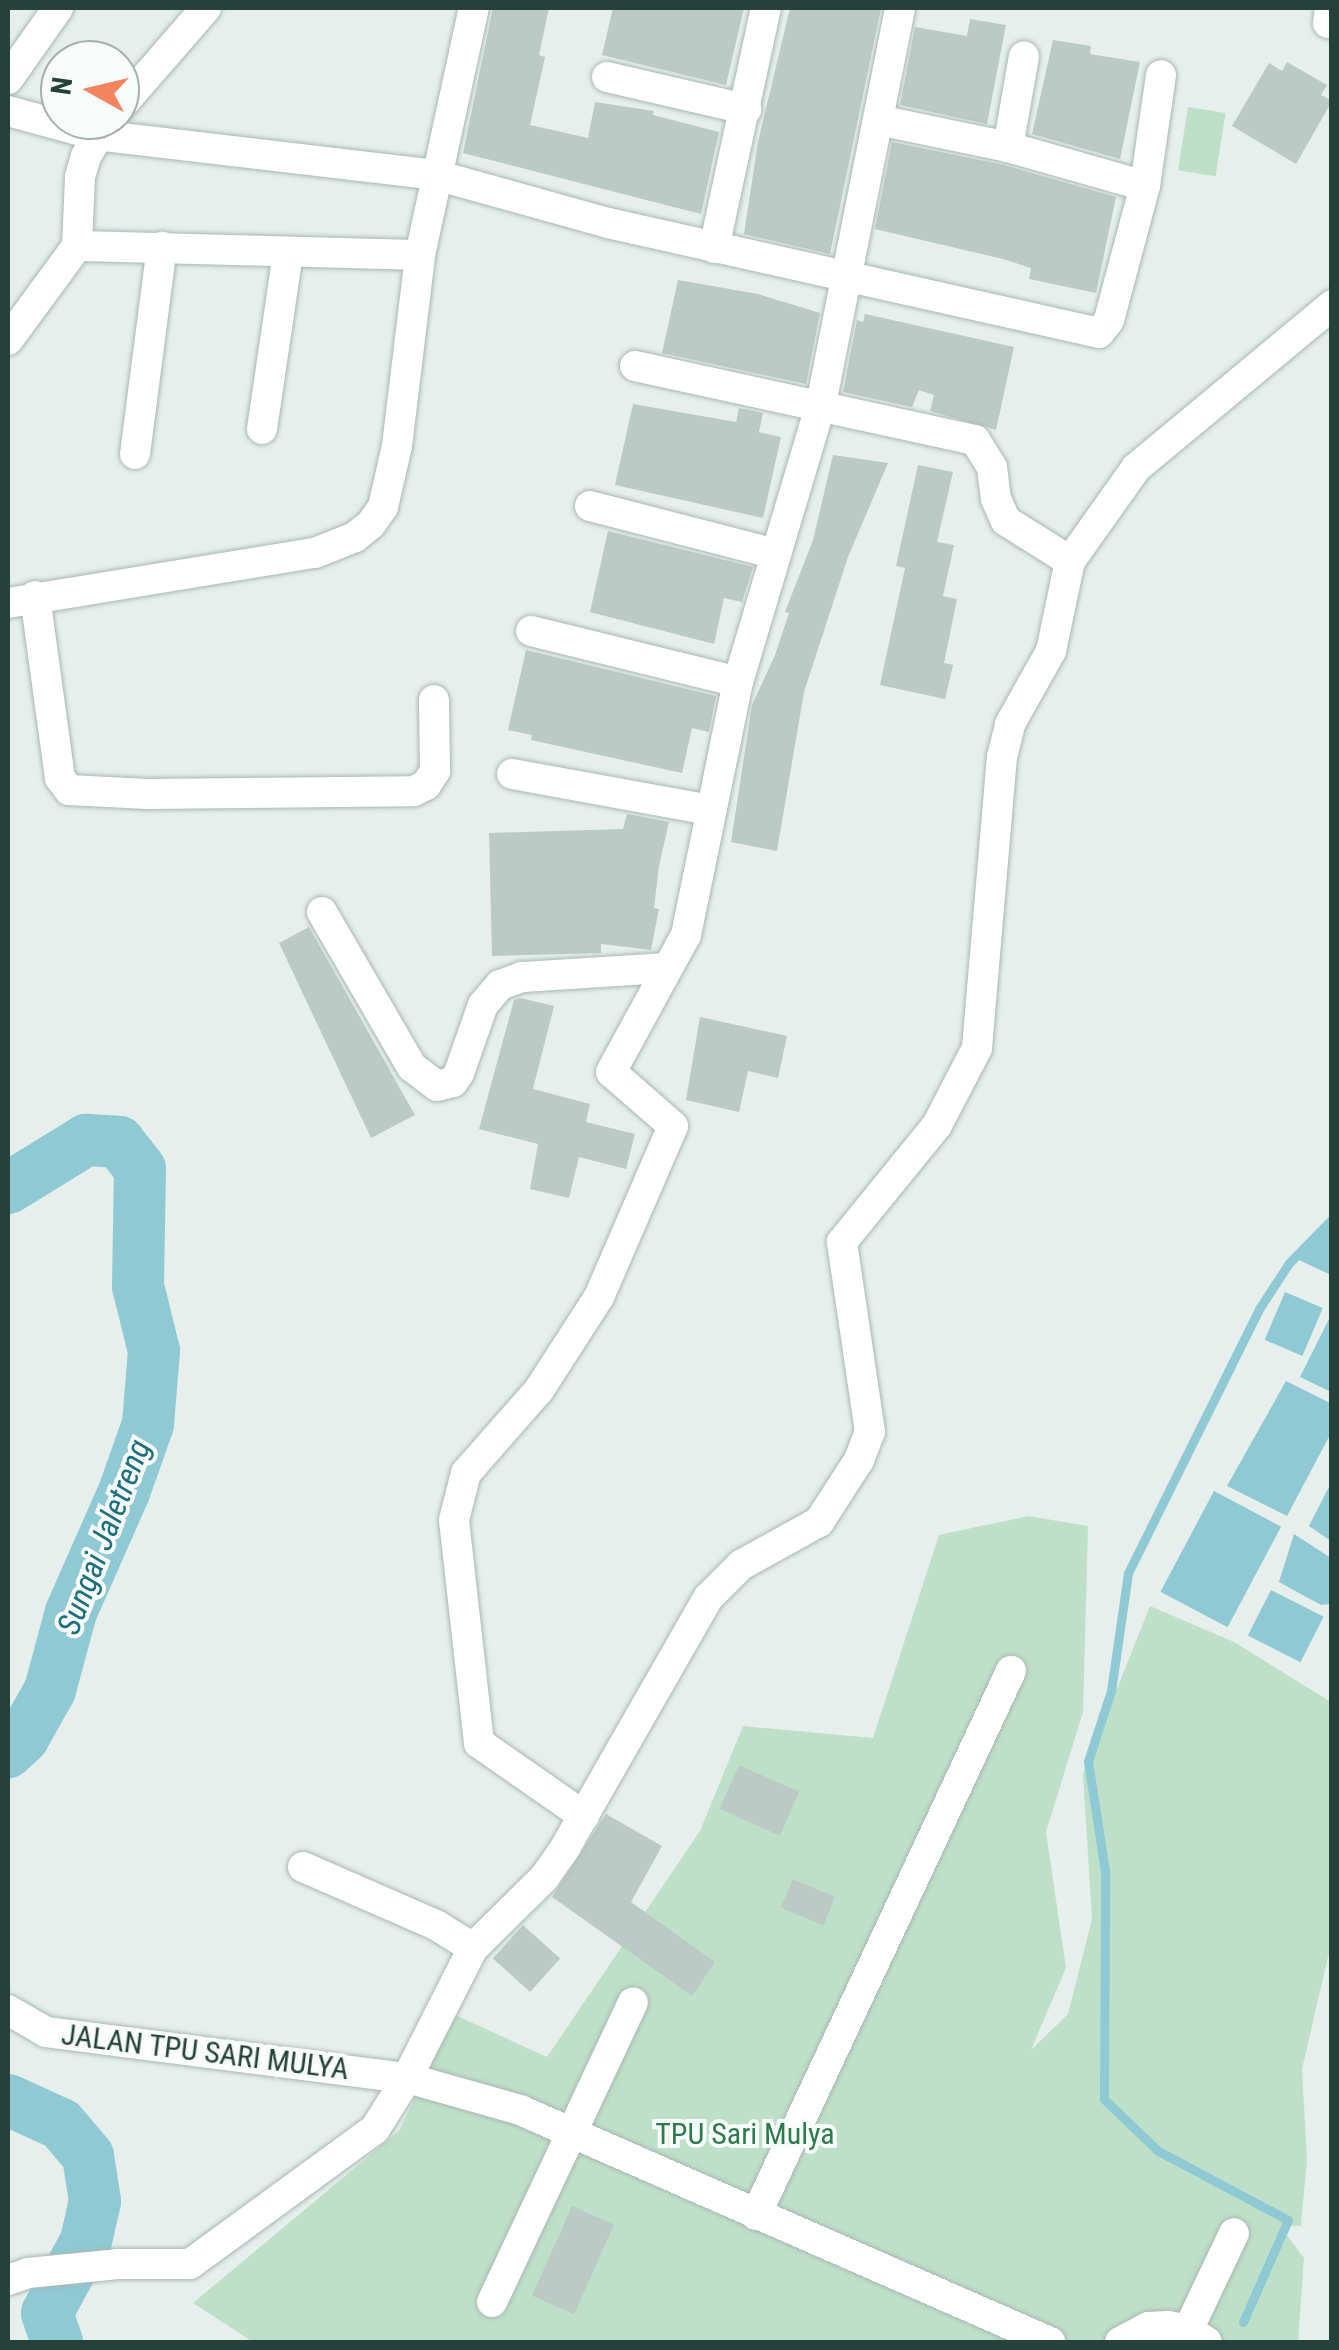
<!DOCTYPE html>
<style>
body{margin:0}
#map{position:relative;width:1339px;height:2350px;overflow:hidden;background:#e6efeb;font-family:"Roboto Condensed",sans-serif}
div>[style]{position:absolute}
.green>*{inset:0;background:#bfe0c8;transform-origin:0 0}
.water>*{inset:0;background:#8ec9d4;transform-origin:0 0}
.stream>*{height:9px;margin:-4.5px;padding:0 4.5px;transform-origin:4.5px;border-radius:4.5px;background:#8ec9d4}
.river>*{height:52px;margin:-26px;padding:0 26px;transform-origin:26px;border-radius:26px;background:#8ec9d4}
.building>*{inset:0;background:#bbcac4;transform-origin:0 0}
.roads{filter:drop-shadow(0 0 2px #a8b8b2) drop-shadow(0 0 2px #a8b8b2)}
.minor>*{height:30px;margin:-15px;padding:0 15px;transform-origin:15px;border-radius:15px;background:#fff}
span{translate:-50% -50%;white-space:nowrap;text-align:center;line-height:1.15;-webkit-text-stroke:8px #f7fbf9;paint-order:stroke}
.street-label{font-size:30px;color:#24423a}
.park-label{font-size:30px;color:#2d7a4b}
.water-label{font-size:32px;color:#1c6f80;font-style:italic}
.frame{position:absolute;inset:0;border:10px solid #24423a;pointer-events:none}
.north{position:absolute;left:40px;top:40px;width:100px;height:100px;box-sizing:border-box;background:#f7fbf9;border:2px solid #a3b1ad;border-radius:50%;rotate:278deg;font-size:28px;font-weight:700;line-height:40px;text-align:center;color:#24423a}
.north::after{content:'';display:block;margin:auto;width:35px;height:45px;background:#f4845f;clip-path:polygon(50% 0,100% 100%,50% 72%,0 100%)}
</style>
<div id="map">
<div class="green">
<div style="left:1188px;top:107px;width:38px;height:64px;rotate:9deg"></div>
<div style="clip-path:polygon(1028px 1516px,1088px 1526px,1083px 1712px,1046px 1832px,1066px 1968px,1031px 2050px,1068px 2014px,1092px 1919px,1083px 1774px,1150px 1606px,1234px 1642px,1331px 1702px,1331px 1944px,1302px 2069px,1307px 2158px,1301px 2226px,1280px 2226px,1304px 2258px,1298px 2342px,253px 2342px,193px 2303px,399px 2131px,455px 2015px,547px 2057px,700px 1831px,743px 1726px,873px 1738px,939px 1535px)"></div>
</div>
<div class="water">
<div style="clip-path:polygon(1331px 1226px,1331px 1275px,1299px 1260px)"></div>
<div style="left:1285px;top:1292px;width:41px;height:52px;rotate:23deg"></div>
<div style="clip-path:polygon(1331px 1315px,1331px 1392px,1300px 1377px)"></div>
<div style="clip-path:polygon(1286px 1381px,1332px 1404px,1331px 1433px,1287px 1516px,1227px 1486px)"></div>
<div style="clip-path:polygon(1331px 1483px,1332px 1541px,1331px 1541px,1309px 1526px)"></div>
<div style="left:1214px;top:1491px;width:76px;height:114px;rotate:28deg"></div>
<div style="clip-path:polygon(1294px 1534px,1331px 1558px,1331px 1604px,1321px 1605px,1279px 1582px)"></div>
<div style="left:1271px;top:1590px;width:59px;height:51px;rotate:27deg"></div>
</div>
<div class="stream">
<div style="left:1243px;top:2322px;width:111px;rotate:-66.2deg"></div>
<div style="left:1288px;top:2220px;width:147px;rotate:-152deg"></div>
<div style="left:1158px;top:2151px;width:75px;rotate:-136.1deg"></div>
<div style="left:1104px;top:2099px;width:228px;rotate:-89.7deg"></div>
<div style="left:1105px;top:1871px;width:111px;rotate:-98.8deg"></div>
<div style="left:1088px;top:1761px;width:74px;rotate:-71.8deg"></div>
<div style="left:1111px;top:1691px;width:119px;rotate:-81.8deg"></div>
<div style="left:1128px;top:1573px;width:295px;rotate:-63.6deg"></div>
<div style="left:1259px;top:1309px;width:55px;rotate:-56.9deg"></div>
<div style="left:1289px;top:1263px;width:62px;rotate:-45.7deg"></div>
</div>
<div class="river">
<div style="left:8px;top:1188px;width:92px;rotate:-31.6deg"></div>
<div style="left:86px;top:1140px;width:33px;rotate:3deg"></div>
<div style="left:119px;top:1142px;width:34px;rotate:52deg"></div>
<div style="left:140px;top:1169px;width:117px;rotate:91deg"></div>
<div style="left:138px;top:1286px;width:67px;rotate:76.2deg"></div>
<div style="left:154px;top:1351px;width:73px;rotate:94.7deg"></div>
<div style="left:148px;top:1424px;width:72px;rotate:109.4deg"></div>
<div style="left:124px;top:1492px;width:131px;rotate:113.8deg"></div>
<div style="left:71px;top:1612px;width:81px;rotate:105.1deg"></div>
<div style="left:50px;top:1690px;width:55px;rotate:119.4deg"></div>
<div style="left:23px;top:1738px;width:21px;rotate:137deg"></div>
<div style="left:8px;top:2100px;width:58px;rotate:24.4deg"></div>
<div style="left:61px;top:2124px;width:42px;rotate:49.8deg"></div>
<div style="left:88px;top:2156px;width:46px;rotate:81.2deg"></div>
<div style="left:95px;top:2201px;width:41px;rotate:102.7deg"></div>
<div style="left:86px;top:2241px;width:82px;rotate:118.4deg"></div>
<div style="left:47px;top:2313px;width:31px;rotate:71deg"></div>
</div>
<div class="building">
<div style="clip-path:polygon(493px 8px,549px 8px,539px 55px,545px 57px,530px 125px,588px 138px,595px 102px,654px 111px,653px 115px,719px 132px,701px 214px,463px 153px)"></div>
<div style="clip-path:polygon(613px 8px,744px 8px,726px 85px,602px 55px)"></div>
<div style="clip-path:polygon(790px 8px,881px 8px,830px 254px,744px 234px,758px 142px)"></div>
<div style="clip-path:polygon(970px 19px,1006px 25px,987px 124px,900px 105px,915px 27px,967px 36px)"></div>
<div style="clip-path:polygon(1053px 40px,1091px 46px,1090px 54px,1140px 62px,1120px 159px,1032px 134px)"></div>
<div style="clip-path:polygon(1287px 62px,1327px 85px,1321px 95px,1332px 101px,1296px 164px,1232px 126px,1269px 63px,1282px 71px)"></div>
<div style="clip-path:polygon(892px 142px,1004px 165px,1116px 197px,1096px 293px,1029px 279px,1031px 268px,1003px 259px,875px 229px)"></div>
<div style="clip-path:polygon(678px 280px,758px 294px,820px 313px,806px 384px,662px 353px)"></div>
<div style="clip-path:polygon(865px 314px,1014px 347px,996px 430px,930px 411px,934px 395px,919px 390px,912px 407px,843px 392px,857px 320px,863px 322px)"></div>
<div style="clip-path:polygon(633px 404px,736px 422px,739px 408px,763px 413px,759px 432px,781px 437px,763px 518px,615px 485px)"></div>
<div style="clip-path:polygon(833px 455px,888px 463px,848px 557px,804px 692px,777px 851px,731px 842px,752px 705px,775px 655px,789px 613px,785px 612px,813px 540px)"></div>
<div style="clip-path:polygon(918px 465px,953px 472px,937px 542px,954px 545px,943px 596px,957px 599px,944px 663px,953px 665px,945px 699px,880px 685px,905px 568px,896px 566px)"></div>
<div style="clip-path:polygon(608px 531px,753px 567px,742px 602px,724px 598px,714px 644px,590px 612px)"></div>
<div style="clip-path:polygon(526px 650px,716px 696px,709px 732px,692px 728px,682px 773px,531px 740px,532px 735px,508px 730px)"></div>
<div style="clip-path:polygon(627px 814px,669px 822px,659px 866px,654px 908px,659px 909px,651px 950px,601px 944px,601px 953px,492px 956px,489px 833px,623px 829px)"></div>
<div style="clip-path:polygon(309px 927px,415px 1115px,371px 1138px,279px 943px)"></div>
<div style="clip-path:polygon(520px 998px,554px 1006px,533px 1089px,590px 1104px,586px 1122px,635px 1134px,626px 1169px,579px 1157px,569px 1198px,530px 1189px,538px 1144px,479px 1129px,514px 1000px)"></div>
<div style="clip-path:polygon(700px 1017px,787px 1036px,778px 1078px,748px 1071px,739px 1112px,686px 1100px)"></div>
<div style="left:739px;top:1765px;width:66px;height:48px;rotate:24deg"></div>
<div style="clip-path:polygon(606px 1814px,662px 1846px,631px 1902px,715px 1962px,692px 1996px,552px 1897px)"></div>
<div style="left:793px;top:1879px;width:46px;height:31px;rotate:23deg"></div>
<div style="left:523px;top:1925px;width:50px;height:45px;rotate:42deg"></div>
<div style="left:572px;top:2206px;width:46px;height:98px;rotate:24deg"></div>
</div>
<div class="roads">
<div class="minor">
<div style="left:1328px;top:23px;width:15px;rotate:-82deg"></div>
<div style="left:607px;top:77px;width:143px;rotate:13deg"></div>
<div style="left:8px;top:79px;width:87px;rotate:-54.8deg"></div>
<div style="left:120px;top:107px;width:131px;rotate:-49deg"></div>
<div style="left:8px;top:111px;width:91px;rotate:15.3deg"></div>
<div style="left:96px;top:135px;width:342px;rotate:6.7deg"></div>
<div style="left:436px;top:175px;width:179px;rotate:15.6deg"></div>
<div style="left:608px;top:223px;width:503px;rotate:12.63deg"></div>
<div style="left:1099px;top:333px;width:16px;rotate:-52deg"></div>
<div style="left:1109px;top:320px;width:139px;rotate:-75deg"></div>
<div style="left:1145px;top:186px;width:112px;rotate:-81.8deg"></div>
<div style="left:878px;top:120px;width:133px;rotate:11.7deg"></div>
<div style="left:1008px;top:147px;width:142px;rotate:15.9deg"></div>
<div style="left:1008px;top:147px;width:92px;rotate:-80deg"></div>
<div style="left:77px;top:246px;width:69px;rotate:-87.5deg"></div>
<div style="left:80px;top:177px;width:22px;rotate:-74deg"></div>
<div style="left:86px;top:156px;width:40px;rotate:-58deg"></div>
<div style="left:714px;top:248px;width:246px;rotate:-77.8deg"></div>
<div style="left:8px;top:340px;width:117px;rotate:-53.7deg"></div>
<div style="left:77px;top:246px;width:343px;rotate:1.5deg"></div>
<div style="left:635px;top:366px;width:348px;rotate:12.3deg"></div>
<div style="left:975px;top:440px;width:32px;rotate:58deg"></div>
<div style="left:992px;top:467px;width:32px;rotate:83deg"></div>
<div style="left:996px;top:499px;width:24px;rotate:66deg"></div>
<div style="left:1006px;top:521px;width:75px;rotate:32deg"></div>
<div style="left:262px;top:429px;width:179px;rotate:-81.6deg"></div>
<div style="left:135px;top:454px;width:209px;rotate:-82.6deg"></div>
<div style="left:590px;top:506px;width:192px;rotate:14.5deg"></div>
<div style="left:35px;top:596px;width:184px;rotate:82.2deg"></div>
<div style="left:60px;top:778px;width:15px;rotate:53deg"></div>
<div style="left:69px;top:790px;width:78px;rotate:2.9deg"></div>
<div style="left:147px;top:794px;width:267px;rotate:-0.6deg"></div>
<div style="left:414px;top:791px;width:13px;rotate:-27deg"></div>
<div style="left:426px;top:785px;width:17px;rotate:-57deg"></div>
<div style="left:435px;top:771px;width:71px;rotate:-90.8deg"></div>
<div style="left:8px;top:603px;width:311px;rotate:-9.3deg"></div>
<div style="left:315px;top:553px;width:43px;rotate:-21.8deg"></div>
<div style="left:355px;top:537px;width:21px;rotate:-39deg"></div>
<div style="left:371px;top:524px;width:21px;rotate:-55deg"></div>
<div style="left:383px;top:507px;width:63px;rotate:-77.1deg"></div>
<div style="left:397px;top:446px;width:192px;rotate:-83.1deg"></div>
<div style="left:420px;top:255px;width:253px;rotate:-77.7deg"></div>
<div style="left:531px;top:631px;width:213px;rotate:13.8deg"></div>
<div style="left:512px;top:774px;width:201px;rotate:10.3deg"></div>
<div style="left:322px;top:912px;width:179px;rotate:59.9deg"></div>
<div style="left:412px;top:1067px;width:31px;rotate:37deg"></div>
<div style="left:437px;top:1086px;width:16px;rotate:-14deg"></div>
<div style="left:453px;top:1082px;width:11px;rotate:-56deg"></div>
<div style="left:459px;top:1073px;width:72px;rotate:-70.6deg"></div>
<div style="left:483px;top:1005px;width:26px;rotate:-50deg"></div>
<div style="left:500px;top:985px;width:23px;rotate:-20deg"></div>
<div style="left:522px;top:977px;width:142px;rotate:-3.6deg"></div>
<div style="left:584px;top:1816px;width:128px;rotate:-145.2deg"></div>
<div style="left:479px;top:1743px;width:224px;rotate:-96.4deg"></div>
<div style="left:454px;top:1520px;width:49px;rotate:-75.7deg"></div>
<div style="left:466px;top:1473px;width:111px;rotate:-48.7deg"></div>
<div style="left:539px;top:1390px;width:111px;rotate:-57.2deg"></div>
<div style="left:599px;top:1297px;width:186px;rotate:-66.6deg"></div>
<div style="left:673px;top:1126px;width:82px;rotate:-138.9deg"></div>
<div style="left:611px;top:1072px;width:156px;rotate:-61.3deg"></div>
<div style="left:686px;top:935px;width:258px;rotate:-78.4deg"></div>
<div style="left:738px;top:682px;width:290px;rotate:-73.4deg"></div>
<div style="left:821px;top:404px;width:404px;rotate:-78.7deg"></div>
<div style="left:303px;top:1867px;width:145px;rotate:23.6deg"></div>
<div style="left:436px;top:1925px;width:44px;rotate:31.9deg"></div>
<div style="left:8px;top:2010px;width:44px;rotate:30.1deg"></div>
<div style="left:46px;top:2032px;width:364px;rotate:7.3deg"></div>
<div style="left:407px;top:2078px;width:117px;rotate:15.8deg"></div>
<div style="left:520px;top:2110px;width:579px;rotate:23.64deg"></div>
<div style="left:756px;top:2215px;width:601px;rotate:-64.89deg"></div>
<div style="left:8px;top:2280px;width:21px;rotate:-19deg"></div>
<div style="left:28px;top:2273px;width:90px;rotate:-5.7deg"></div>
<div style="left:118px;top:2264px;width:72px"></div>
<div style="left:190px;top:2264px;width:229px;rotate:-36.1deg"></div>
<div style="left:375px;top:2129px;width:60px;rotate:-57.9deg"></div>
<div style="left:407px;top:2078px;width:146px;rotate:-63.1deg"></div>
<div style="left:473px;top:1948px;width:100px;rotate:-44.6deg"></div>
<div style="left:544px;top:1878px;width:39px;rotate:-55deg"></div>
<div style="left:566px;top:1846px;width:286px;rotate:-60.2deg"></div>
<div style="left:708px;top:1598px;width:47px;rotate:-45deg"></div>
<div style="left:741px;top:1565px;width:89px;rotate:-28.9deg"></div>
<div style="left:819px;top:1522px;width:74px;rotate:-57.2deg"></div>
<div style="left:859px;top:1460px;width:30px;rotate:-69deg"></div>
<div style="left:870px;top:1432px;width:192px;rotate:-98.4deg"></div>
<div style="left:842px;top:1242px;width:151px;rotate:-50.9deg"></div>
<div style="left:937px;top:1125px;width:87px;rotate:-62.5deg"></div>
<div style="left:977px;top:1048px;width:292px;rotate:-85.1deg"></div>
<div style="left:1002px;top:757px;width:34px;rotate:-76deg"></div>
<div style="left:1010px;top:724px;width:84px;rotate:-60.7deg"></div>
<div style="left:1051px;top:651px;width:92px;rotate:-78.1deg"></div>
<div style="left:1070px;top:561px;width:114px;rotate:-54.6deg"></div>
<div style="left:1136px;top:468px;width:255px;rotate:-39.7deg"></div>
<div style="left:492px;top:2302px;width:331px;rotate:-64.8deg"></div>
<div style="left:1188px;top:2330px;width:107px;rotate:-64.6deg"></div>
<div style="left:1120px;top:2342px;width:32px;rotate:-28deg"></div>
<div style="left:1148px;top:2327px;width:20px;rotate:-3deg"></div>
<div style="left:1168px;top:2326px;width:20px;rotate:11deg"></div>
<div style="left:1188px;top:2330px;width:22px;rotate:32deg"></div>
</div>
</div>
<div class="street-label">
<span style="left:205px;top:2052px;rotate:7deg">JALAN TPU SARI MULYA</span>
</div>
<div class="park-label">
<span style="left:745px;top:2134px">TPU Sari Mulya</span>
</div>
<div class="water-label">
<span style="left:104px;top:1537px;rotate:-69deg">Sungai Jaletreng</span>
</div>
<div class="frame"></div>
<div class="north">N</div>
</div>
